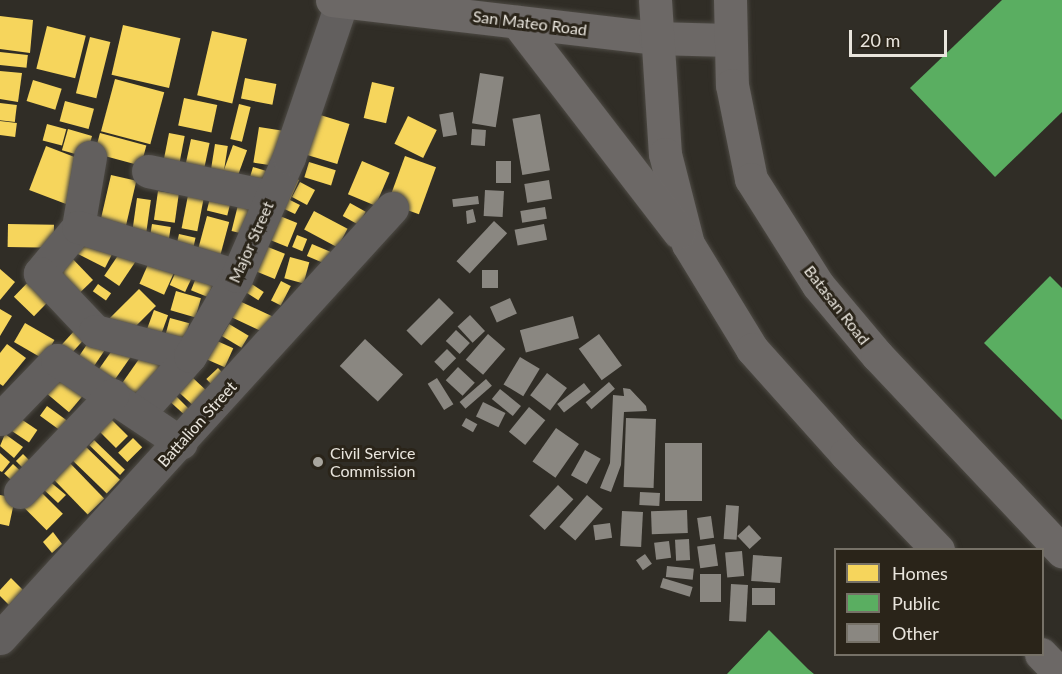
<!DOCTYPE html>
<style>
body{margin:0}
#map{position:relative;width:1062px;height:674px;overflow:hidden;background:#302d26;font-family:Lato,sans-serif}
div>[style]{position:absolute}
.homes>*{inset:0;background:#f6d55c;transform-origin:0 0}
.public>*{inset:0;background:#5aae61}
.building>*{inset:0;background:#8a8781;transform-origin:0 0}
.roads{filter:drop-shadow(0 0 2px #4d4a44) drop-shadow(0 0 2px #4d4a44)}
.minor>*{height:33px;margin:-16.5px;padding:0 16.5px;transform-origin:16.5px;border-radius:16.5px;background:#625f5e}
.major>*{height:33px;margin:-16.5px;padding:0 16.5px;transform-origin:16.5px;border-radius:16.5px;background:#6c6866}
.dots>*{width:16px;height:16px;translate:-50% -50%;box-sizing:border-box;border:3px solid #2a2419;border-radius:50%}
span{translate:-50% -50%;white-space:nowrap;text-align:center;line-height:1.15;-webkit-text-stroke:6px #2a2419;paint-order:stroke}
.street-label{font-size:16px;color:#e9e5dd}
.poi-label{font-size:16px;color:#e9e5dd}
.left{translate:0 -50%;text-align:left}
.legend{position:absolute;left:834px;top:548px;width:210px;height:108px;box-sizing:border-box;background:#2a2419;border:2px solid #767167;margin:0;padding:8px 10px;list-style:none;font-size:18px;color:#e9e5dd}
.legend li{display:flex;align-items:center;gap:12px;height:30px}
.legend b{width:30px;border:2px solid #767167}
.scale{position:absolute;left:849px;top:30px;width:98px;height:27px;box-sizing:border-box;border:3px solid #e9e5dd;border-top:0;padding-left:8px;font-size:18px;line-height:21px;white-space:nowrap;color:#e9e5dd;-webkit-text-stroke:4px #2a2419;paint-order:stroke}
</style>
<div id="map">
<div class="homes">
<div style="clip-path:polygon(0 16px,33px 20px,30px 53px,0 49px)"></div>
<div style="left:123px;top:25px;width:59px;height:51px;rotate:13deg"></div>
<div style="left:47px;top:26px;width:40px;height:44px;rotate:14deg"></div>
<div style="left:212px;top:31px;width:36px;height:66px;rotate:13deg"></div>
<div style="left:90px;top:37px;width:21px;height:58px;rotate:14deg"></div>
<div style="left:0;top:52px;width:28px;height:13px;rotate:6deg"></div>
<div style="clip-path:polygon(0 71px,22px 73px,18px 102px,0 99px)"></div>
<div style="left:245px;top:78px;width:32px;height:21px;rotate:11deg"></div>
<div style="left:115px;top:79px;width:51px;height:54px;rotate:15deg"></div>
<div style="left:33px;top:80px;width:30px;height:22px;rotate:17deg"></div>
<div style="left:372px;top:82px;width:23px;height:37px;rotate:13deg"></div>
<div style="left:184px;top:98px;width:34px;height:28px;rotate:12deg"></div>
<div style="left:65px;top:101px;width:30px;height:21px;rotate:15deg"></div>
<div style="left:0;top:103px;width:17px;height:17px;rotate:7deg"></div>
<div style="left:239px;top:104px;width:12px;height:36px;rotate:14deg"></div>
<div style="left:317px;top:114px;width:34px;height:42px;rotate:17deg"></div>
<div style="left:408px;top:116px;width:32px;height:31px;rotate:26deg"></div>
<div style="left:0;top:121px;width:17px;height:14px;rotate:7deg"></div>
<div style="left:47px;top:124px;width:20px;height:17px;rotate:15deg"></div>
<div style="left:259px;top:127px;width:26px;height:36px;rotate:9deg"></div>
<div style="left:68px;top:129px;width:25px;height:22px;rotate:16deg"></div>
<div style="left:100px;top:133px;width:48px;height:21px;rotate:15deg"></div>
<div style="left:169px;top:133px;width:16px;height:36px;rotate:11deg"></div>
<div style="left:191px;top:139px;width:19px;height:36px;rotate:12deg"></div>
<div style="left:215px;top:144px;width:13px;height:35px;rotate:9deg"></div>
<div style="left:233px;top:145px;width:15px;height:37px;rotate:20deg"></div>
<div style="left:46px;top:146px;width:43px;height:47px;rotate:21deg"></div>
<div style="left:405px;top:156px;width:33px;height:50px;rotate:20deg"></div>
<div style="left:362px;top:161px;width:30px;height:36px;rotate:23deg"></div>
<div style="left:309px;top:162px;width:28px;height:16px;rotate:17deg"></div>
<div style="clip-path:polygon(253px 167px,273px 173px,247px 187px)"></div>
<div style="left:111px;top:175px;width:26px;height:51px;rotate:13deg"></div>
<div style="clip-path:polygon(292px 176px,299px 180px,290px 200px,300px 205px,295px 214px,278px 206px)"></div>
<div style="left:300px;top:182px;width:17px;height:17px;rotate:28deg"></div>
<div style="left:190px;top:185px;width:16px;height:44px;rotate:11deg"></div>
<div style="left:212px;top:190px;width:21px;height:21px;rotate:14deg"></div>
<div style="left:158px;top:191px;width:21px;height:29px;rotate:8deg"></div>
<div style="left:240px;top:197px;width:16px;height:35px;rotate:14deg"></div>
<div style="left:137px;top:198px;width:14px;height:42px;rotate:8deg"></div>
<div style="left:350px;top:203px;width:18px;height:15px;rotate:29deg"></div>
<div style="left:314px;top:211px;width:38px;height:21px;rotate:28deg"></div>
<div style="left:275px;top:214px;width:24px;height:26px;rotate:22deg"></div>
<div style="left:207px;top:216px;width:23px;height:39px;rotate:15deg"></div>
<div style="left:8px;top:224px;width:46px;height:23px;rotate:1deg"></div>
<div style="left:152px;top:224px;width:19px;height:21px;rotate:9deg"></div>
<div style="left:179px;top:234px;width:17px;height:17px;rotate:13deg"></div>
<div style="left:87px;top:235px;width:31px;height:21px;rotate:27deg"></div>
<div style="left:297px;top:235px;width:11px;height:13px;rotate:22deg"></div>
<div style="left:258px;top:243px;width:29px;height:27px;rotate:22deg"></div>
<div style="left:312px;top:244px;width:25px;height:13px;rotate:23deg"></div>
<div style="left:121px;top:251px;width:18px;height:30px;rotate:34deg"></div>
<div style="left:68px;top:254px;width:36px;height:26px;rotate:46deg"></div>
<div style="left:290px;top:257px;width:20px;height:22px;rotate:15deg"></div>
<div style="left:150px;top:260px;width:27px;height:26px;rotate:24deg"></div>
<div style="left:179px;top:265px;width:17px;height:22px;rotate:25deg"></div>
<div style="left:200px;top:268px;width:18px;height:24px;rotate:22deg"></div>
<div style="clip-path:polygon(0 269px,15px 282px,0 300px)"></div>
<div style="left:34px;top:276px;width:28px;height:29px;rotate:44deg"></div>
<div style="left:247px;top:281px;width:20px;height:10px;rotate:33deg"></div>
<div style="left:281px;top:281px;width:11px;height:22px;rotate:27deg"></div>
<div style="left:98px;top:284px;width:16px;height:9px;rotate:35deg"></div>
<div style="left:139px;top:289px;width:24px;height:45px;rotate:45deg"></div>
<div style="left:176px;top:291px;width:26px;height:20px;rotate:16deg"></div>
<div style="left:235px;top:299px;width:41px;height:18px;rotate:25deg"></div>
<div style="clip-path:polygon(0 309px,12px 316px,0 336px)"></div>
<div style="left:154px;top:310px;width:15px;height:27px;rotate:20deg"></div>
<div style="left:170px;top:318px;width:20px;height:27px;rotate:15deg"></div>
<div style="left:25px;top:323px;width:34px;height:22px;rotate:30deg"></div>
<div style="left:229px;top:324px;width:23px;height:14px;rotate:31deg"></div>
<div style="left:75px;top:330px;width:13px;height:20px;rotate:42deg"></div>
<div style="left:94px;top:334px;width:18px;height:32px;rotate:34deg"></div>
<div style="left:120px;top:339px;width:19px;height:40px;rotate:35deg"></div>
<div style="left:215px;top:340px;width:20px;height:21px;rotate:24deg"></div>
<div style="clip-path:polygon(7px 344px,26px 358px,3px 386px,0 384px,0 353px)"></div>
<div style="clip-path:polygon(146px 349px,173px 361px,145px 400px,118px 389px)"></div>
<div style="left:63px;top:368px;width:33px;height:30px;rotate:40deg"></div>
<div style="left:218px;top:368px;width:16px;height:16px;rotate:47deg"></div>
<div style="left:193px;top:378px;width:23px;height:20px;rotate:43deg"></div>
<div style="clip-path:polygon(172px 392px,193px 413px,188px 418px,166px 398px)"></div>
<div style="left:47px;top:406px;width:37px;height:12px;rotate:36deg"></div>
<div style="left:15px;top:415px;width:27px;height:15px;rotate:34deg"></div>
<div style="left:111px;top:419px;width:24px;height:17px;rotate:45deg"></div>
<div style="clip-path:polygon(5px 434px,23px 447px,14px 458px,0 446px)"></div>
<div style="left:133px;top:438px;width:13px;height:21px;rotate:45deg"></div>
<div style="left:94px;top:440px;width:43px;height:7px;rotate:44deg"></div>
<div style="left:84px;top:445px;width:50px;height:19px;rotate:44deg"></div>
<div style="clip-path:polygon(0 453px,10px 462px,2px 472px,0 471px)"></div>
<div style="left:23px;top:454px;width:20px;height:10px;rotate:45deg"></div>
<div style="left:66px;top:459px;width:55px;height:23px;rotate:46deg"></div>
<div style="left:13px;top:464px;width:16px;height:13px;rotate:43deg"></div>
<div style="clip-path:polygon(48px 480px,66px 495px,58px 503px,41px 487px)"></div>
<div style="left:36px;top:487px;width:38px;height:23px;rotate:45deg"></div>
<div style="clip-path:polygon(0 495px,15px 498px,9px 526px,0 524px)"></div>
<div style="clip-path:polygon(53px 532px,62px 544px,52px 553px,43px 542px)"></div>
<div style="clip-path:polygon(11px 578px,23px 590px,9px 605px,0 596px,0 590px)"></div>
</div>
<div class="public">
<div style="clip-path:polygon(1002px 0,1062px 0,1062px 112px,995px 177px,910px 88px)"></div>
<div style="clip-path:polygon(1050px 276px,1062px 288px,1062px 420px,984px 343px)"></div>
<div style="clip-path:polygon(769px 630px,808px 669px,814px 674px,727px 674px)"></div>
</div>
<div class="building">
<div style="left:480px;top:73px;width:24px;height:51px;rotate:9deg"></div>
<div style="left:453px;top:112px;width:23px;height:14px;rotate:80deg"></div>
<div style="left:540px;top:114px;width:57px;height:28px;rotate:80deg"></div>
<div style="left:472px;top:129px;width:14px;height:16px;rotate:4deg"></div>
<div style="left:496px;top:161px;width:15px;height:22px"></div>
<div style="left:549px;top:180px;width:19px;height:25px;rotate:81deg"></div>
<div style="left:485px;top:190px;width:19px;height:26px;rotate:3deg"></div>
<div style="left:478px;top:196px;width:8px;height:26px;rotate:83deg"></div>
<div style="left:545px;top:207px;width:12px;height:25px;rotate:81deg"></div>
<div style="clip-path:polygon(473px 209px,476px 222px,467px 224px,466px 211px)"></div>
<div style="left:494px;top:221px;width:18px;height:55px;rotate:43deg"></div>
<div style="left:544px;top:224px;width:16px;height:30px;rotate:79deg"></div>
<div style="left:482px;top:270px;width:16px;height:18px"></div>
<div style="left:439px;top:298px;width:21px;height:46px;rotate:45deg"></div>
<div style="left:510px;top:298px;width:17px;height:22px;rotate:66deg"></div>
<div style="left:470px;top:315px;width:22px;height:17px;rotate:47deg"></div>
<div style="left:573px;top:316px;width:23px;height:55px;rotate:75deg"></div>
<div style="left:456px;top:330px;width:19px;height:15px;rotate:43deg"></div>
<div style="left:488px;top:334px;width:23px;height:34px;rotate:41deg"></div>
<div style="left:599px;top:334px;width:39px;height:25px;rotate:54deg"></div>
<div style="left:365px;top:339px;width:52px;height:37px;rotate:43deg"></div>
<div style="left:447px;top:349px;width:13px;height:18px;rotate:45deg"></div>
<div style="left:520px;top:357px;width:23px;height:32px;rotate:31deg"></div>
<div style="left:458px;top:367px;width:23px;height:18px;rotate:43deg"></div>
<div style="left:547px;top:373px;width:25px;height:28px;rotate:37deg"></div>
<div style="left:437px;top:378px;width:31px;height:11px;rotate:58deg"></div>
<div style="left:486px;top:379px;width:9px;height:35px;rotate:49deg"></div>
<div style="left:609px;top:382px;width:9px;height:31px;rotate:49deg"></div>
<div style="left:584px;top:383px;width:11px;height:34px;rotate:52deg"></div>
<div style="clip-path:polygon(623px 388px,630px 389px,646px 406px,647px 411px,624px 412px,621px 465px,611px 492px,600px 488px,610px 463px,613px 395px,624px 396px)"></div>
<div style="left:500px;top:389px;width:27px;height:13px;rotate:39deg"></div>
<div style="left:483px;top:402px;width:25px;height:16px;rotate:26deg"></div>
<div style="left:529px;top:407px;width:21px;height:32px;rotate:39deg"></div>
<div style="left:466px;top:418px;width:13px;height:9px;rotate:29deg"></div>
<div style="left:626px;top:418px;width:30px;height:69px;rotate:2deg"></div>
<div style="left:556px;top:428px;width:28px;height:41px;rotate:35deg"></div>
<div style="left:665px;top:443px;width:37px;height:58px"></div>
<div style="left:585px;top:450px;width:18px;height:29px;rotate:29deg"></div>
<div style="left:558px;top:485px;width:21px;height:42px;rotate:43deg"></div>
<div style="left:640px;top:492px;width:20px;height:13px;rotate:3deg"></div>
<div style="left:587px;top:495px;width:21px;height:42px;rotate:41deg"></div>
<div style="left:726px;top:505px;width:13px;height:34px;rotate:4deg"></div>
<div style="left:687px;top:510px;width:23px;height:36px;rotate:88deg"></div>
<div style="left:622px;top:511px;width:21px;height:35px;rotate:3deg"></div>
<div style="left:711px;top:516px;width:22px;height:14px;rotate:82deg"></div>
<div style="left:610px;top:523px;width:15px;height:17px;rotate:82deg"></div>
<div style="left:749px;top:525px;width:18px;height:16px;rotate:47deg"></div>
<div style="left:689px;top:539px;width:21px;height:14px;rotate:87deg"></div>
<div style="left:669px;top:541px;width:17px;height:15px;rotate:83deg"></div>
<div style="left:715px;top:544px;width:22px;height:18px;rotate:82deg"></div>
<div style="left:742px;top:551px;width:25px;height:17px;rotate:85deg"></div>
<div style="left:645px;top:554px;width:12px;height:11px;rotate:55deg"></div>
<div style="left:753px;top:555px;width:29px;height:26px;rotate:4deg"></div>
<div style="left:667px;top:566px;width:27px;height:11px;rotate:6deg"></div>
<div style="left:700px;top:574px;width:21px;height:28px"></div>
<div style="left:663px;top:578px;width:31px;height:10px;rotate:17deg"></div>
<div style="left:731px;top:584px;width:17px;height:37px;rotate:3deg"></div>
<div style="left:775px;top:588px;width:17px;height:23px;rotate:90deg"></div>
</div>
<div class="roads">
<div class="minor">
<div style="left:90px;top:157px;width:71px;rotate:99.7deg"></div>
<div style="left:78px;top:227px;width:60px;rotate:129.6deg"></div>
<div style="left:40px;top:273px;width:80px;rotate:46.5deg"></div>
<div style="left:95px;top:331px;width:98px;rotate:14.7deg"></div>
<div style="left:148px;top:171px;width:126px;rotate:11.9deg"></div>
<div style="left:78px;top:227px;width:166px;rotate:17.1deg"></div>
<div style="left:139px;top:413px;width:76px;rotate:-48.2deg"></div>
<div style="left:190px;top:356px;width:93px;rotate:-59.6deg"></div>
<div style="left:237px;top:276px;width:130px;rotate:-66.4deg"></div>
<div style="left:289px;top:157px;width:165px;rotate:-71.2deg"></div>
<div style="left:0;top:419px;width:82px;rotate:-46deg"></div>
<div style="left:57px;top:360px;width:149px;rotate:33.8deg"></div>
<div style="left:20px;top:492px;width:134px;rotate:-46.5deg"></div>
<div style="left:0;top:638px;width:582px;rotate:-47.65deg"></div>
</div>
<div class="major">
<div style="left:332px;top:0;width:325px;rotate:6.7deg"></div>
<div style="left:655px;top:38px;width:74px;rotate:1.5deg"></div>
<div style="left:655px;top:0;width:154px;rotate:86.3deg"></div>
<div style="left:665px;top:154px;width:93px;rotate:75.7deg"></div>
<div style="left:688px;top:244px;width:123px;rotate:58.6deg"></div>
<div style="left:752px;top:349px;width:141px;rotate:48.2deg"></div>
<div style="left:846px;top:454px;width:133px;rotate:46.2deg"></div>
<div style="left:730px;top:0;width:85px;rotate:88.7deg"></div>
<div style="left:732px;top:85px;width:96px;rotate:78.6deg"></div>
<div style="left:751px;top:179px;width:125px;rotate:57.7deg"></div>
<div style="left:818px;top:285px;width:92px;rotate:49.9deg"></div>
<div style="left:877px;top:355px;width:270px;rotate:46.7deg"></div>
<div style="left:517px;top:22px;width:265px;rotate:52.4deg"></div>
<div style="left:1041px;top:654px;width:28px;rotate:46deg"></div>
</div>
</div>
<div class="dots">
<div style="left:318px;top:462px;background:#a8a59d"></div>
</div>
<div class="street-label">
<span style="left:530px;top:23px;rotate:7deg">San Mateo Road</span>
<span style="left:251px;top:242px;rotate:-66deg">Major Street</span>
<span style="left:837px;top:305px;rotate:52deg">Batasan Road</span>
<span style="left:197px;top:424px;rotate:-48deg">Battalion Street</span>
</div>
<div class="poi-label">
<span class="left" style="left:330px;top:462px">Civil Service<br>Commission</span>
</div>
<ul class="legend">
<li><b style="height:16px;background:#f6d55c"></b>Homes</li>
<li><b style="height:16px;background:#5aae61"></b>Public</li>
<li><b style="height:16px;background:#8a8781"></b>Other</li>
</ul>
<div class="scale">20 m</div>
</div>
